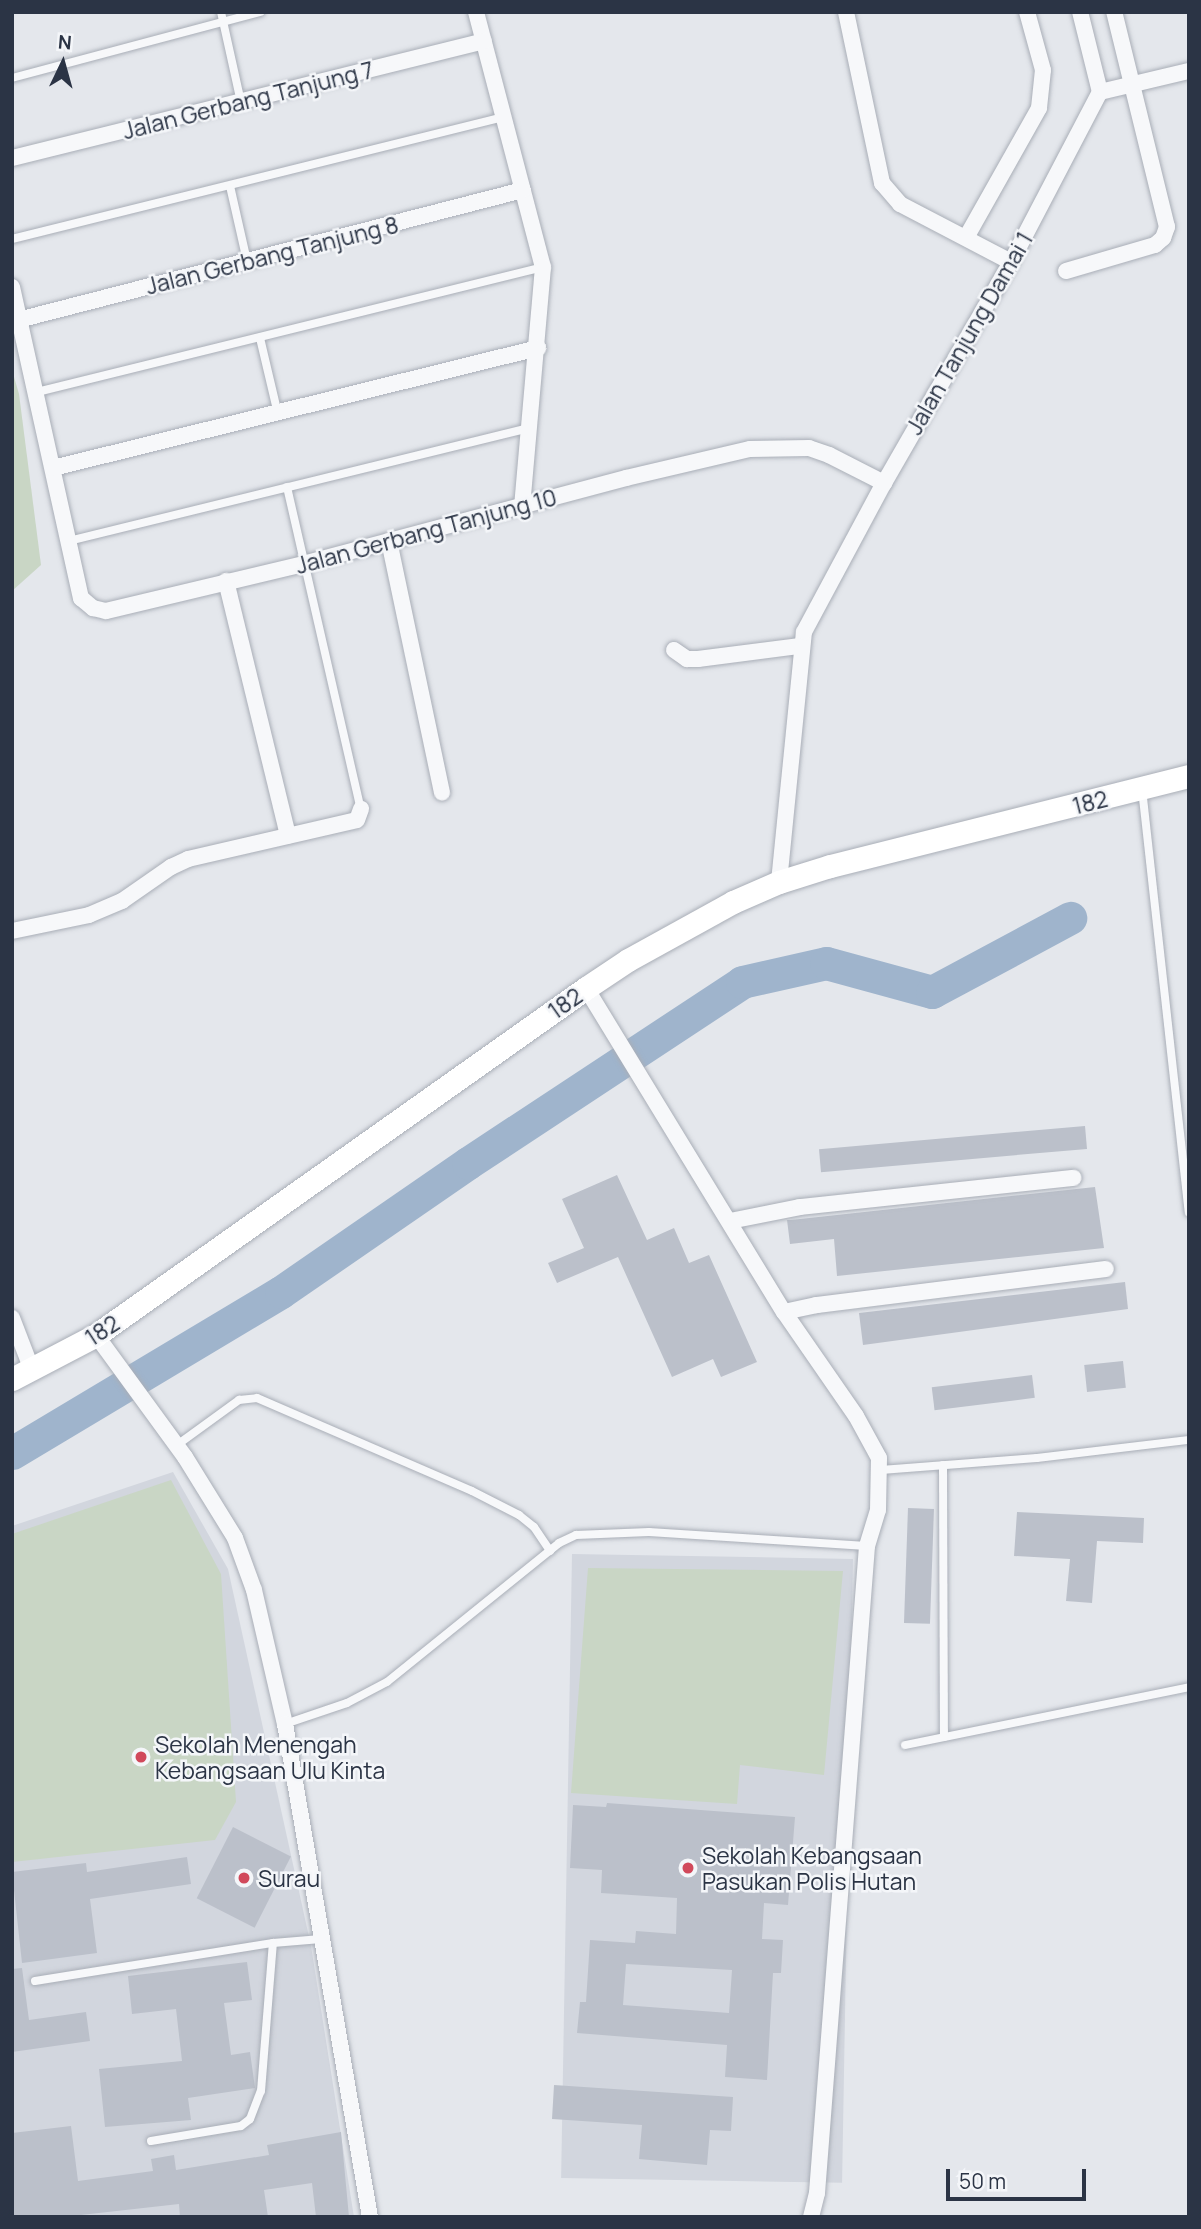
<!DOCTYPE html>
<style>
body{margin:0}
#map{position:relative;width:1201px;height:2229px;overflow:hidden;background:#e4e7ec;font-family:Manrope,sans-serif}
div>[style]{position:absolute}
.built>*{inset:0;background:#d2d6de;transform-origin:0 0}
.green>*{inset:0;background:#c9d6c5}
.river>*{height:33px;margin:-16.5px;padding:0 16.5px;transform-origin:16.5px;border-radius:16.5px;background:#9fb4cc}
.building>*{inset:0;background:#bbc0ca;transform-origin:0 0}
.roads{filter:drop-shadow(0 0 2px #a9aeb7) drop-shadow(0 0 2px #a9aeb7)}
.lane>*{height:8px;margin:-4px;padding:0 4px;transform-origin:4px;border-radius:4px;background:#f7f8fa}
.street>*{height:16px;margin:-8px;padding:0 8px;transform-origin:8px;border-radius:8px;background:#f7f8fa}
.secondary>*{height:23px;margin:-11.5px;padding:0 11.5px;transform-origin:11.5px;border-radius:11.5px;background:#fff}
.dots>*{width:19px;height:19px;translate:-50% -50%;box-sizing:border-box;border:4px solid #f4f6f9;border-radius:50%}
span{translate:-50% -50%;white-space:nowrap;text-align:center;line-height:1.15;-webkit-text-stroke:5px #f4f6f9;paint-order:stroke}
.street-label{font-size:23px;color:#2b3445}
.poi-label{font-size:23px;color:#2b3445}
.left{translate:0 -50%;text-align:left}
.frame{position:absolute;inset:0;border:14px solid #2b3445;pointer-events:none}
.north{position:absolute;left:28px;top:28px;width:70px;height:70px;-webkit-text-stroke:5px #f4f6f9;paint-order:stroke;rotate:5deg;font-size:19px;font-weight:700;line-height:28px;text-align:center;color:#2b3445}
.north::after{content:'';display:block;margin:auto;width:24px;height:32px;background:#2b3445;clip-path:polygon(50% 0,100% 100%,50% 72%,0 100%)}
.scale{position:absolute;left:946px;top:2169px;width:140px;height:32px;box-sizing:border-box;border:4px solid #2b3445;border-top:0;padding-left:9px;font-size:21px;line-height:24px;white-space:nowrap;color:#2b3445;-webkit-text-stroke:5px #f4f6f9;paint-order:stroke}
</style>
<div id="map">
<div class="built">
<div style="clip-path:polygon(173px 1472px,228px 1569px,311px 1946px,354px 2217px,12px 2217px,12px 1526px)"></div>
<div style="left:572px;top:1554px;width:281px;height:624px;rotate:1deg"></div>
</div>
<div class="green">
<div style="clip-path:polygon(12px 370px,19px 394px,41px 565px,12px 591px)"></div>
<div style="clip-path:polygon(171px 1480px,221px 1574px,236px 1802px,215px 1840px,12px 1862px,12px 1534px)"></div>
<div style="clip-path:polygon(588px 1568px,843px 1571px,824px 1775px,740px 1765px,737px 1804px,571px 1793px)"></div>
</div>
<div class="river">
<div style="left:12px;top:1453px;width:313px;rotate:-30.9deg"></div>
<div style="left:281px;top:1292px;width:227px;rotate:-34.6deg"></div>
<div style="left:468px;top:1163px;width:328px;rotate:-33.4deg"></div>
<div style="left:742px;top:982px;width:86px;rotate:-12.7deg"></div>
<div style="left:826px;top:963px;width:110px;rotate:15.3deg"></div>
<div style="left:932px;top:992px;width:157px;rotate:-28.2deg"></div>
</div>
<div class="building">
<div style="left:1085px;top:1126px;width:23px;height:267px;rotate:85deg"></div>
<div style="clip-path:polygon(617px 1175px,647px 1240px,674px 1228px,689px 1263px,709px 1255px,757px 1362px,721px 1377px,713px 1359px,672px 1377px,618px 1257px,557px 1283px,548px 1263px,584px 1248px,562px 1199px)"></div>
<div style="clip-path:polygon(1095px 1187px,1104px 1248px,837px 1276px,834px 1239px,790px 1244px,787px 1220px,791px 1220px)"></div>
<div style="clip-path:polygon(1125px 1282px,1128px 1309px,863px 1345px,859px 1313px)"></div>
<div style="left:1123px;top:1361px;width:27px;height:39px;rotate:84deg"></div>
<div style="left:1032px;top:1375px;width:23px;height:101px;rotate:83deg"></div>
<div style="left:908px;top:1508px;width:26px;height:115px;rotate:2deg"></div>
<div style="clip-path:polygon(1017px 1512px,1144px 1518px,1143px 1543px,1097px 1541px,1092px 1603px,1066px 1601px,1070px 1559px,1014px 1556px)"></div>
<div style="clip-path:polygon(evenodd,607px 1803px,795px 1817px,788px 1905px,764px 1903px,762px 1939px,783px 1940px,781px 1973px,773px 1973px,767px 2080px,725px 2077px,727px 2045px,577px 2033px,580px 2002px,586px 2002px,590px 1940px,635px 1943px,636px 1931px,676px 1934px,677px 1898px,601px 1893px,602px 1870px,570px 1868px,573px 1805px,606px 1807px,607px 1803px,626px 1964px,732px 1970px,729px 2013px,623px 2005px,626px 1964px)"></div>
<div style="left:233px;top:1827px;width:65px;height:80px;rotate:27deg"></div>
<div style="clip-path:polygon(187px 1857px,191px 1884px,90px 1899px,97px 1953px,22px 1963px,12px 1872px,86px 1863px,87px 1872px)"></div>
<div style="clip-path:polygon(247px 1962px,252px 2000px,224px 2003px,231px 2055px,250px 2052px,255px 2088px,188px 2098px,191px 2120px,105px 2127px,99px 2069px,182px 2061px,176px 2009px,132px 2014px,128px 1976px)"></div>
<div style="clip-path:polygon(22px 1968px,29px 2020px,86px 2012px,90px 2041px,12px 2052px,12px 1969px)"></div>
<div style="clip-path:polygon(554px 2085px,733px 2097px,731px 2131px,710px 2130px,707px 2165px,639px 2159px,642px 2125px,552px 2119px)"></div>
<div style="clip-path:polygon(71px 2126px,78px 2181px,153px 2171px,151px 2159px,174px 2155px,176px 2170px,269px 2155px,267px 2145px,341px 2132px,349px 2217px,316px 2217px,312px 2183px,264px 2190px,268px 2217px,180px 2217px,179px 2204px,63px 2217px,12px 2217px,12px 2133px)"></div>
</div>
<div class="roads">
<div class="lane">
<div style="left:221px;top:12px;width:92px;rotate:77.5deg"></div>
<div style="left:12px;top:78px;width:257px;rotate:-14.9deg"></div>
<div style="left:230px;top:186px;width:77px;rotate:77.2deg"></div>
<div style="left:12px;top:239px;width:506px;rotate:-13.95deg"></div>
<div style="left:260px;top:338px;width:78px;rotate:76.7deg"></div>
<div style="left:37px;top:392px;width:521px;rotate:-13.88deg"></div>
<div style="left:287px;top:487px;width:330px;rotate:77.1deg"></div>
<div style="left:69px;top:541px;width:475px;rotate:-13.8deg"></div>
<div style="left:1142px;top:789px;width:426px;rotate:83.7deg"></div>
<div style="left:177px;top:1445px;width:77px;rotate:-36deg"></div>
<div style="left:239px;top:1400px;width:18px;rotate:-6deg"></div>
<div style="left:257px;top:1398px;width:234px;rotate:23.4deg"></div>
<div style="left:472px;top:1491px;width:53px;rotate:27.1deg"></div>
<div style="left:519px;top:1515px;width:19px;rotate:39deg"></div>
<div style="left:534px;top:1527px;width:29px;rotate:56deg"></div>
<div style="left:943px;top:1465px;width:272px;rotate:89.8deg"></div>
<div style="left:881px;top:1470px;width:156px;rotate:-4.4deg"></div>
<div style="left:1037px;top:1458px;width:153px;rotate:-6.8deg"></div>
<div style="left:285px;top:1724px;width:65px;rotate:-18.7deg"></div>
<div style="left:347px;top:1703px;width:45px;rotate:-27.7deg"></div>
<div style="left:387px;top:1682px;width:221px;rotate:-38.9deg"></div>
<div style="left:559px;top:1543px;width:19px;rotate:-25deg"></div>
<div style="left:576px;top:1535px;width:73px;rotate:-2.4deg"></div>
<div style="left:649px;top:1532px;width:218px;rotate:3.7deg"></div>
<div style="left:905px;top:1745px;width:290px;rotate:-11.5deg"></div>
<div style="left:35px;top:1981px;width:241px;rotate:-9.1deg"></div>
<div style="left:273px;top:1943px;width:48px;rotate:-4.8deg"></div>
<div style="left:151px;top:2141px;width:91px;rotate:-9.5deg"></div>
<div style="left:241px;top:2126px;width:11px;rotate:-38deg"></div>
<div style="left:250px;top:2119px;width:30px;rotate:-69deg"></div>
<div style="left:261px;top:2091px;width:148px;rotate:-85.4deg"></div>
</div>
<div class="street">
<div style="left:476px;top:12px;width:264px;rotate:75.3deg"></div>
<div style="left:543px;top:267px;width:240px;rotate:95deg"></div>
<div style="left:846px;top:12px;width:175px;rotate:78.1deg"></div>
<div style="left:882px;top:183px;width:28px;rotate:49deg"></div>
<div style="left:900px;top:204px;width:125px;rotate:27.6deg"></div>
<div style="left:1100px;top:92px;width:91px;rotate:-13.3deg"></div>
<div style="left:12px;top:158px;width:486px;rotate:-13.9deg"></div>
<div style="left:967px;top:236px;width:147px;rotate:-60.6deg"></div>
<div style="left:1039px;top:108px;width:38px;rotate:-84deg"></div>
<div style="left:1043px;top:70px;width:60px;rotate:-105.4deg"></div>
<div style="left:1066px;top:271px;width:93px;rotate:-16.3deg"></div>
<div style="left:1155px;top:245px;width:11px;rotate:-41deg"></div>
<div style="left:1163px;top:238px;width:12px;rotate:-70deg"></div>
<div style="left:1167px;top:227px;width:221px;rotate:-103.8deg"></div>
<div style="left:12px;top:287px;width:319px;rotate:77.5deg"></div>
<div style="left:81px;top:598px;width:16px;rotate:40deg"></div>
<div style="left:93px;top:608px;width:13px;rotate:13deg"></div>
<div style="left:106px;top:611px;width:207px;rotate:-13.4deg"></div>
<div style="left:307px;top:563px;width:330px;rotate:-14.9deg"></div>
<div style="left:626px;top:478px;width:127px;rotate:-13.2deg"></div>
<div style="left:750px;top:449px;width:59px;rotate:-1deg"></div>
<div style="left:809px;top:448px;width:21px;rotate:19deg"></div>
<div style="left:829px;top:455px;width:62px;rotate:27deg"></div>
<div style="left:22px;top:319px;width:517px;rotate:-14.44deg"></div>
<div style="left:53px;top:468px;width:500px;rotate:-13.9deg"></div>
<div style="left:389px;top:541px;width:257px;rotate:78.1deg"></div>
<div style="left:226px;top:581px;width:262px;rotate:76.3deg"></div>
<div style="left:674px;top:650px;width:16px;rotate:35deg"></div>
<div style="left:687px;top:659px;width:11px"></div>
<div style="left:698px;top:659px;width:103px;rotate:-7.3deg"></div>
<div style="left:779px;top:882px;width:251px;rotate:-84.3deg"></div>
<div style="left:804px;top:632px;width:169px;rotate:-61.8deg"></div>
<div style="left:884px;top:483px;width:255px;rotate:-60.1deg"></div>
<div style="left:1011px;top:262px;width:192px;rotate:-62.4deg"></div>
<div style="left:1100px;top:92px;width:82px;rotate:-104deg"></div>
<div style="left:12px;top:931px;width:79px;rotate:-11.7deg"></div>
<div style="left:89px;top:915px;width:36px;rotate:-23deg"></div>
<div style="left:122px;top:901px;width:60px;rotate:-34.8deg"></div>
<div style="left:171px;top:867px;width:19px;rotate:-25deg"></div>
<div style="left:188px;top:859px;width:173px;rotate:-13deg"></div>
<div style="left:357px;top:820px;width:12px;rotate:-70deg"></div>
<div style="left:586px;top:988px;width:380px;rotate:58.6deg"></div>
<div style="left:784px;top:1312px;width:126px;rotate:55.3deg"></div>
<div style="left:856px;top:1416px;width:48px;rotate:61.3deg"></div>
<div style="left:879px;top:1458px;width:52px;rotate:91.1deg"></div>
<div style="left:878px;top:1510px;width:38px;rotate:107deg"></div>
<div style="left:867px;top:1546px;width:649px;rotate:94.42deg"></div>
<div style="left:817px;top:2193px;width:25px;rotate:104deg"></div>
<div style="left:730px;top:1221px;width:71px;rotate:-11.3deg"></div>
<div style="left:800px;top:1207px;width:275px;rotate:-6.1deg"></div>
<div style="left:784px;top:1312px;width:34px;rotate:-12deg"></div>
<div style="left:817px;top:1305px;width:291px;rotate:-7.1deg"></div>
<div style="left:12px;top:1318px;width:56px;rotate:69deg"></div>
<div style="left:96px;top:1335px;width:151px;rotate:53.9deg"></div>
<div style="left:185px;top:1457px;width:95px;rotate:58.3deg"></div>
<div style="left:235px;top:1538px;width:55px;rotate:69.9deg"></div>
<div style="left:254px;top:1590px;width:138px;rotate:77deg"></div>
<div style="left:285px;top:1724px;width:500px;rotate:80.22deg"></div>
</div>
<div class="secondary">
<div style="left:12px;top:1379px;width:95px;rotate:-27.6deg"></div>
<div style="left:96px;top:1335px;width:600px;rotate:-35.3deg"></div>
<div style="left:586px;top:988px;width:50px;rotate:-33.7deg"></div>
<div style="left:628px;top:960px;width:120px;rotate:-28.9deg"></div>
<div style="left:733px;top:902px;width:50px;rotate:-23.5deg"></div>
<div style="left:779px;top:882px;width:53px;rotate:-17.4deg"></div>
<div style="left:830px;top:866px;width:370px;rotate:-14.1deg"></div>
</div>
</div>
<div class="dots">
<div style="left:141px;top:1757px;background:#d1495b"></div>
<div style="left:688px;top:1868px;background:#d1495b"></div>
<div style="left:244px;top:1878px;background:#d1495b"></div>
</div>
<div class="street-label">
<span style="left:248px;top:100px;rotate:-14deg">Jalan Gerbang Tanjung 7</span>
<span style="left:272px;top:255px;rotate:-14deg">Jalan Gerbang Tanjung 8</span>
<span style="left:969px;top:333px;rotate:-60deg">Jalan Tanjung Damai 1</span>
<span style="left:426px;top:531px;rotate:-15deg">Jalan Gerbang Tanjung 10</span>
<span style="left:1090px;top:802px;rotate:-14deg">182</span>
<span style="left:565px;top:1003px;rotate:-35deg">182</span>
<span style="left:102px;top:1330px;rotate:-33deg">182</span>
</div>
<div class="poi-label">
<span class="left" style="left:155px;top:1757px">Sekolah Menengah<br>Kebangsaan Ulu Kinta</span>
<span class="left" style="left:702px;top:1868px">Sekolah Kebangsaan<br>Pasukan Polis Hutan</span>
<span class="left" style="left:258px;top:1878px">Surau</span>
</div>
<div class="frame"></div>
<div class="north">N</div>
<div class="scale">50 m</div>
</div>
